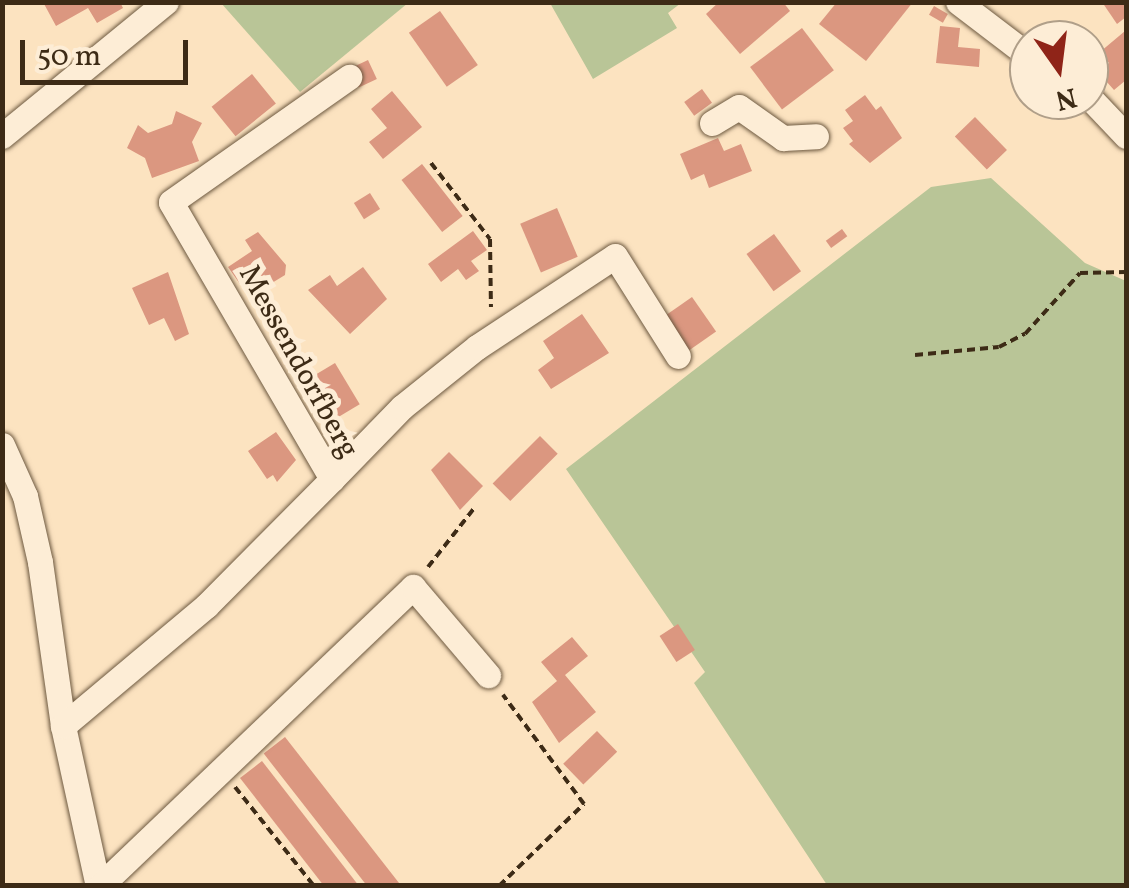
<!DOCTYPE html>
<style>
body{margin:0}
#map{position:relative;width:1129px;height:888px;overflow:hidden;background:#fce3c0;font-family:Vollkorn,serif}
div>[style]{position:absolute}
.green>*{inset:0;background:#b9c597}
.building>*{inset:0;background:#db9780;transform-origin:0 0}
.path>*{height:4px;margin-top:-2px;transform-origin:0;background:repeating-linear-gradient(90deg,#3d2b16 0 8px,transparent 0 13px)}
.roads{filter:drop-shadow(0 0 2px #6d5940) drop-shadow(0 0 2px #6d5940)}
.minor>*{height:25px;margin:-12.5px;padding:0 12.5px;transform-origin:12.5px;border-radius:12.5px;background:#fdedd6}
span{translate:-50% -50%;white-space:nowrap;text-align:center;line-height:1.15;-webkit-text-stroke:10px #fdedd6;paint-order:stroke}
.street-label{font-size:30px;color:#3d2b16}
.frame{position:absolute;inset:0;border:5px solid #3d2b16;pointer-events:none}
.north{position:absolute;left:1009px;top:20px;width:100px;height:100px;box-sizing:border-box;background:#fdedd6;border:2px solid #b09f89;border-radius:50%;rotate:166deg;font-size:28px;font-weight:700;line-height:40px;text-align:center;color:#3d2b16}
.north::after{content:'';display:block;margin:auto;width:35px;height:45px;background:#8f2418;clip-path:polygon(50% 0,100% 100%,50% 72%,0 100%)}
.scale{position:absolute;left:20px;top:40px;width:168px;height:45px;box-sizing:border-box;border:5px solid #3d2b16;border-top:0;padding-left:12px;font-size:30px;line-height:35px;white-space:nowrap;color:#3d2b16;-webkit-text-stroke:8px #fdedd6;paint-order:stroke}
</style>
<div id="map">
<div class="green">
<div style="clip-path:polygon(221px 3px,408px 3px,300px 92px)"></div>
<div style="clip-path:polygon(550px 3px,681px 3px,668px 13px,677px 28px,593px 79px)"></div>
<div style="clip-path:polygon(991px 178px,1085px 263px,1126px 281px,1126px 885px,827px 885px,694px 683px,705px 672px,566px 469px,931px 187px)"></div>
</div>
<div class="building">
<div style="clip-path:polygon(43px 2px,120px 2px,123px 8px,97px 23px,88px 8px,56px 26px)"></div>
<div style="clip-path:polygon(719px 2px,783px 2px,790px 11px,740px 54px,706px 14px)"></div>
<div style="clip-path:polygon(837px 2px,913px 2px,866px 61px,819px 24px)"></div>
<div style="clip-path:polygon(1102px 2px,1126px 2px,1126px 17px,1117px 24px)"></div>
<div style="left:934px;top:6px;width:16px;height:10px;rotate:30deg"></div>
<div style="left:440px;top:11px;width:66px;height:38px;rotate:55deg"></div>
<div style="clip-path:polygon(940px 26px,960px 28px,958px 47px,980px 49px,979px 67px,936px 63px)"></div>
<div style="left:802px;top:28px;width:53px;height:65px;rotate:53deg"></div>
<div style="clip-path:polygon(1125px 31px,1126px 80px,1114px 90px,1098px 72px,1109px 63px,1100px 52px)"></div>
<div style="left:368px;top:60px;width:21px;height:20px;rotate:65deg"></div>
<div style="left:252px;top:74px;width:38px;height:52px;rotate:51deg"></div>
<div style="left:702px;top:89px;width:17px;height:22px;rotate:54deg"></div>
<div style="clip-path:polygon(392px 91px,422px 127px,383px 159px,369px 142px,387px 128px,371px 109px)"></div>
<div style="clip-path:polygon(865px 95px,876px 110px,881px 106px,902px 138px,870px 163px,849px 144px,853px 141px,843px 128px,853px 121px,845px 110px)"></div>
<div style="clip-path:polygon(176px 111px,202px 123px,192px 142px,199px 161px,152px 178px,145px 158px,127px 148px,138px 125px,148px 133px,172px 124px)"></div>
<div style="left:975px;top:117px;width:46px;height:28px;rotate:46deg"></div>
<div style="clip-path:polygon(718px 138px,724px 151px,741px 144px,752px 171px,709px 188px,704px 174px,691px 180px,680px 154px)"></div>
<div style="left:422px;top:164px;width:66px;height:26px;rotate:52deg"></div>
<div style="left:370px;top:193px;width:19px;height:19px;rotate:58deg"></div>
<div style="left:557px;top:208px;width:53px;height:40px;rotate:67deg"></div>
<div style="left:842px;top:229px;width:9px;height:20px;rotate:54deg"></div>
<div style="clip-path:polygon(473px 231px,487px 250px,471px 261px,479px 271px,466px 280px,458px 269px,441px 282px,428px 264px)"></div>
<div style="clip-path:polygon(258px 232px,286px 265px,285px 275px,267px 286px,260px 275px,242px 287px,228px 267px,252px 251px,245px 240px)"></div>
<div style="left:774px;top:234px;width:46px;height:34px;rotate:54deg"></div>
<div style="clip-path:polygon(363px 267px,387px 299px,350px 334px,308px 290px,330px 275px,337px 286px)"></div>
<div style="clip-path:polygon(168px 272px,189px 334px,175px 341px,164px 318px,149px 325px,132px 288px)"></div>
<div style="left:692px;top:297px;width:42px;height:38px;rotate:55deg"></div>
<div style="clip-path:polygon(582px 314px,609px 353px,551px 389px,538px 370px,554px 358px,543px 341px)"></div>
<div style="left:335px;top:363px;width:48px;height:39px;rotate:59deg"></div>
<div style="clip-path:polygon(276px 432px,296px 460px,277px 482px,273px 475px,267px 479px,248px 451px)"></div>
<div style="left:540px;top:436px;width:25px;height:67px;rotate:45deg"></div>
<div style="clip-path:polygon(449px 452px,483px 486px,460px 510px,431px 470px)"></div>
<div style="left:678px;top:624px;width:31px;height:22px;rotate:57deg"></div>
<div style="clip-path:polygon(572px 637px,588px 656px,565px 675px,596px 712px,559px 743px,532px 702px,557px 681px,541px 662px)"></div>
<div style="left:597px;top:731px;width:29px;height:47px;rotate:46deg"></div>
<div style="left:285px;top:737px;width:189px;height:27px;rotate:52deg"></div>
<div style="clip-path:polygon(262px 761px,359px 886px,324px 886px,240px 778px)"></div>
</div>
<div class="path">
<div style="left:431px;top:163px;width:96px;rotate:52.2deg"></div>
<div style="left:490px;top:239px;width:68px;rotate:89.2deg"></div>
<div style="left:915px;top:355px;width:84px;rotate:-5.4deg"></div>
<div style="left:999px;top:347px;width:29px;rotate:-27deg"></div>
<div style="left:1025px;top:334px;width:82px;rotate:-48deg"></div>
<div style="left:1080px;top:273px;width:46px;rotate:-1.2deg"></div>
<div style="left:428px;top:567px;width:76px;rotate:-51.9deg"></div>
<div style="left:235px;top:787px;width:127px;rotate:51.4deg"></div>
<div style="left:499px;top:886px;width:118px;rotate:-44deg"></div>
<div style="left:584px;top:804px;width:136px;rotate:-126.6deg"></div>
</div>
<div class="roads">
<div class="minor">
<div style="left:958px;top:2px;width:89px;rotate:37.3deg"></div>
<div style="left:1089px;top:97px;width:54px;rotate:46.5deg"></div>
<div style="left:712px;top:123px;width:31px;rotate:-31deg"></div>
<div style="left:739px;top:107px;width:54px;rotate:35.2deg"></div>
<div style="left:783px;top:138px;width:33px;rotate:-3deg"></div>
<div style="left:2px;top:136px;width:212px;rotate:-39.3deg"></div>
<div style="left:2px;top:445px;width:56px;rotate:65.7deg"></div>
<div style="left:25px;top:496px;width:68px;rotate:77.2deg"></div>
<div style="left:40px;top:562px;width:166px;rotate:82deg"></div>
<div style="left:63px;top:726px;width:164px;rotate:77.7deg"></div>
<div style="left:332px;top:479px;width:100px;rotate:-45.8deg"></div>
<div style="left:402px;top:407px;width:96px;rotate:-38.7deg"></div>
<div style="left:477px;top:347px;width:165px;rotate:-33.4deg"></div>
<div style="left:615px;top:256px;width:118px;rotate:57.8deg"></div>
<div style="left:63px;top:726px;width:187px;rotate:-40deg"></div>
<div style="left:206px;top:606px;width:179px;rotate:-45.2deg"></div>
<div style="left:332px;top:479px;width:320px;rotate:-120.2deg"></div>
<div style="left:171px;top:202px;width:218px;rotate:-35.1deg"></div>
<div style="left:100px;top:886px;width:433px;rotate:-43.7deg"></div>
<div style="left:413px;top:587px;width:116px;rotate:49.6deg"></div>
</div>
</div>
<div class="street-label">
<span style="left:298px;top:362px;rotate:61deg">Messendorfberg</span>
</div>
<div class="frame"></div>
<div class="north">N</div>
<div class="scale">50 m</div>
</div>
